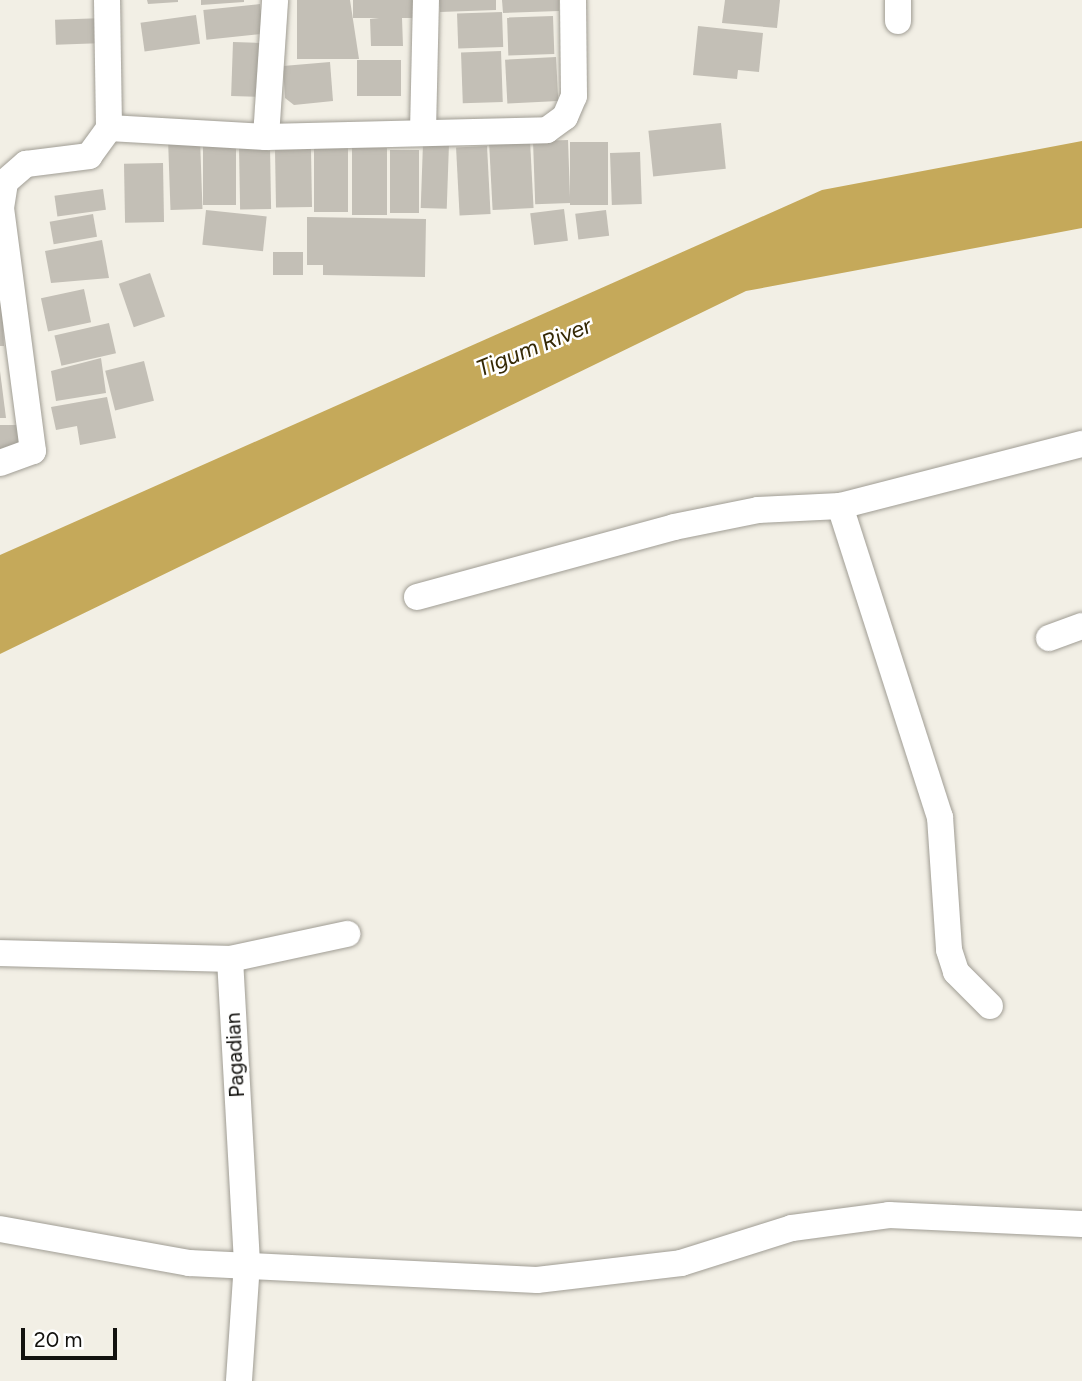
<!DOCTYPE html>
<style>
body{margin:0}
#map{position:relative;width:1082px;height:1381px;overflow:hidden;background:#f2efe5;font-family:Figtree,sans-serif}
div>[style]{position:absolute}
.water>*{inset:0;background:#c5a95a}
.building>*{inset:0;background:#c3bfb6;transform-origin:0 0}
.roads{filter:drop-shadow(0 0 2px #a09d94) drop-shadow(0 0 2px #a09d94)}
.minor>*{height:26px;margin:-13px;padding:0 13px;transform-origin:13px;border-radius:13px;background:#fff}
span{translate:-50% -50%;white-space:nowrap;text-align:center;line-height:1.15;-webkit-text-stroke:5px #fff;paint-order:stroke}
.street-label{font-size:21px;color:#13120f}
.water-label{font-size:23px;color:#342804;font-style:italic}
.scale{position:absolute;left:21px;top:1328px;width:96px;height:32px;box-sizing:border-box;border:4px solid #13120f;border-top:0;padding-left:9px;font-size:21px;line-height:24px;white-space:nowrap;color:#13120f;-webkit-text-stroke:5px #fff;paint-order:stroke}
</style>
<div id="map">
<div class="water">
<div style="clip-path:polygon(1082px 141px,1082px 228px,746px 291px,0 654px,0 555px,822px 190px)"></div>
</div>
<div class="building">
<div style="clip-path:polygon(147px 0,178px 0,178px 2px,148px 4px)"></div>
<div style="clip-path:polygon(201px 0,244px 0,244px 2px,201px 5px)"></div>
<div style="clip-path:polygon(297px 0,350px 0,359px 59px,297px 59px)"></div>
<div style="clip-path:polygon(353px 0,417px 0,417px 18px,402px 18px,403px 46px,371px 46px,370px 19px,379px 18px,353px 18px)"></div>
<div style="clip-path:polygon(439px 0,496px 0,496px 10px,440px 12px)"></div>
<div style="clip-path:polygon(502px 0,559px 0,559px 11px,503px 13px)"></div>
<div style="clip-path:polygon(725px 0,780px 0,777px 28px,722px 23px)"></div>
<div style="left:260px;top:4px;width:30px;height:57px;rotate:84deg"></div>
<div style="left:502px;top:12px;width:35px;height:45px;rotate:88deg"></div>
<div style="left:196px;top:15px;width:29px;height:56px;rotate:82deg"></div>
<div style="left:553px;top:16px;width:38px;height:46px;rotate:88deg"></div>
<div style="left:104px;top:18px;width:25px;height:49px;rotate:88deg"></div>
<div style="clip-path:polygon(698px 26px,763px 33px,759px 72px,738px 70px,737px 79px,693px 75px)"></div>
<div style="left:233px;top:42px;width:33px;height:54px;rotate:2deg"></div>
<div style="left:501px;top:51px;width:51px;height:40px;rotate:88deg"></div>
<div style="left:556px;top:57px;width:44px;height:51px;rotate:87deg"></div>
<div style="left:357px;top:60px;width:44px;height:36px"></div>
<div style="clip-path:polygon(330px 62px,333px 101px,294px 105px,285px 98px,283px 66px)"></div>
<div style="left:721px;top:123px;width:46px;height:73px;rotate:84deg"></div>
<div style="left:200px;top:138px;width:71px;height:32px;rotate:88deg"></div>
<div style="left:530px;top:140px;width:68px;height:41px;rotate:87deg"></div>
<div style="left:568px;top:140px;width:63px;height:35px;rotate:88deg"></div>
<div style="left:570px;top:142px;width:38px;height:63px"></div>
<div style="left:423px;top:143px;width:26px;height:65px;rotate:2deg"></div>
<div style="left:203px;top:144px;width:33px;height:61px"></div>
<div style="left:270px;top:146px;width:63px;height:31px;rotate:89deg"></div>
<div style="left:487px;top:146px;width:68px;height:31px;rotate:87deg"></div>
<div style="left:314px;top:148px;width:34px;height:64px"></div>
<div style="left:352px;top:148px;width:35px;height:67px"></div>
<div style="left:311px;top:149px;width:58px;height:36px;rotate:89deg"></div>
<div style="left:390px;top:150px;width:29px;height:63px"></div>
<div style="left:640px;top:152px;width:52px;height:30px;rotate:88deg"></div>
<div style="left:163px;top:163px;width:59px;height:39px;rotate:89deg"></div>
<div style="left:103px;top:189px;width:21px;height:49px;rotate:82deg"></div>
<div style="left:564px;top:209px;width:32px;height:34px;rotate:83deg"></div>
<div style="left:206px;top:210px;width:61px;height:35px;rotate:6deg"></div>
<div style="left:606px;top:210px;width:26px;height:31px;rotate:83deg"></div>
<div style="left:93px;top:214px;width:23px;height:44px;rotate:80deg"></div>
<div style="clip-path:polygon(307px 217px,426px 219px,425px 277px,323px 275px,323px 265px,307px 265px)"></div>
<div style="clip-path:polygon(102px 240px,109px 278px,51px 283px,45px 251px)"></div>
<div style="left:273px;top:252px;width:30px;height:23px"></div>
<div style="left:150px;top:273px;width:46px;height:33px;rotate:71deg"></div>
<div style="left:84px;top:289px;width:34px;height:44px;rotate:78deg"></div>
<div style="clip-path:polygon(0 303px,2px 303px,4px 346px,0 346px)"></div>
<div style="left:109px;top:323px;width:31px;height:56px;rotate:77deg"></div>
<div style="clip-path:polygon(101px 358px,106px 393px,56px 401px,51px 371px)"></div>
<div style="left:144px;top:361px;width:41px;height:40px;rotate:76deg"></div>
<div style="clip-path:polygon(0 371px,6px 418px,0 418px)"></div>
<div style="clip-path:polygon(107px 397px,116px 438px,80px 445px,77px 426px,56px 430px,51px 407px)"></div>
<div style="left:23px;top:425px;width:30px;height:23px;rotate:90deg"></div>
</div>
<div class="roads">
<div class="minor">
<div style="left:107px;top:0;width:128px;rotate:89.1deg"></div>
<div style="left:109px;top:128px;width:157px;rotate:3.3deg"></div>
<div style="left:266px;top:137px;width:281px;rotate:-1.4deg"></div>
<div style="left:547px;top:130px;width:22px;rotate:-36deg"></div>
<div style="left:565px;top:117px;width:23px;rotate:-67deg"></div>
<div style="left:574px;top:96px;width:96px;rotate:-90.6deg"></div>
<div style="left:898px;top:21px;width:21px;rotate:-90deg"></div>
<div style="left:423px;top:131px;width:131px;rotate:-88.7deg"></div>
<div style="left:266px;top:137px;width:137px;rotate:-86.2deg"></div>
<div style="left:0;top:463px;width:35px;rotate:-20deg"></div>
<div style="left:33px;top:451px;width:245px;rotate:-97.5deg"></div>
<div style="left:1px;top:208px;width:26px;rotate:-81deg"></div>
<div style="left:5px;top:182px;width:28px;rotate:-41deg"></div>
<div style="left:26px;top:164px;width:64px;rotate:-7.2deg"></div>
<div style="left:89px;top:156px;width:34px;rotate:-54deg"></div>
<div style="left:840px;top:506px;width:327px;rotate:72.2deg"></div>
<div style="left:940px;top:817px;width:133px;rotate:86.1deg"></div>
<div style="left:949px;top:950px;width:23px;rotate:72deg"></div>
<div style="left:956px;top:972px;width:48px;rotate:45deg"></div>
<div style="left:417px;top:597px;width:266px;rotate:-15.2deg"></div>
<div style="left:674px;top:527px;width:86px;rotate:-11.4deg"></div>
<div style="left:758px;top:510px;width:82px;rotate:-2.8deg"></div>
<div style="left:840px;top:506px;width:250px;rotate:-14.4deg"></div>
<div style="left:1049px;top:638px;width:35px;rotate:-20deg"></div>
<div style="left:0;top:953px;width:230px;rotate:1.5deg"></div>
<div style="left:230px;top:959px;width:304px;rotate:86.8deg"></div>
<div style="left:247px;top:1263px;width:118px;rotate:93.9deg"></div>
<div style="left:230px;top:959px;width:120px;rotate:-12.1deg"></div>
<div style="left:0;top:1229px;width:192px;rotate:10.2deg"></div>
<div style="left:189px;top:1263px;width:348px;rotate:2.8deg"></div>
<div style="left:537px;top:1280px;width:145px;rotate:-6.7deg"></div>
<div style="left:681px;top:1263px;width:116px;rotate:-17.5deg"></div>
<div style="left:792px;top:1228px;width:98px;rotate:-7.6deg"></div>
<div style="left:889px;top:1215px;width:193px;rotate:2.7deg"></div>
</div>
</div>
<div class="street-label">
<span style="left:235px;top:1055px;rotate:-93deg">Pagadian</span>
</div>
<div class="water-label">
<span style="left:534px;top:347px;rotate:-22deg">Tigum River</span>
</div>
<div class="scale">20 m</div>
</div>
